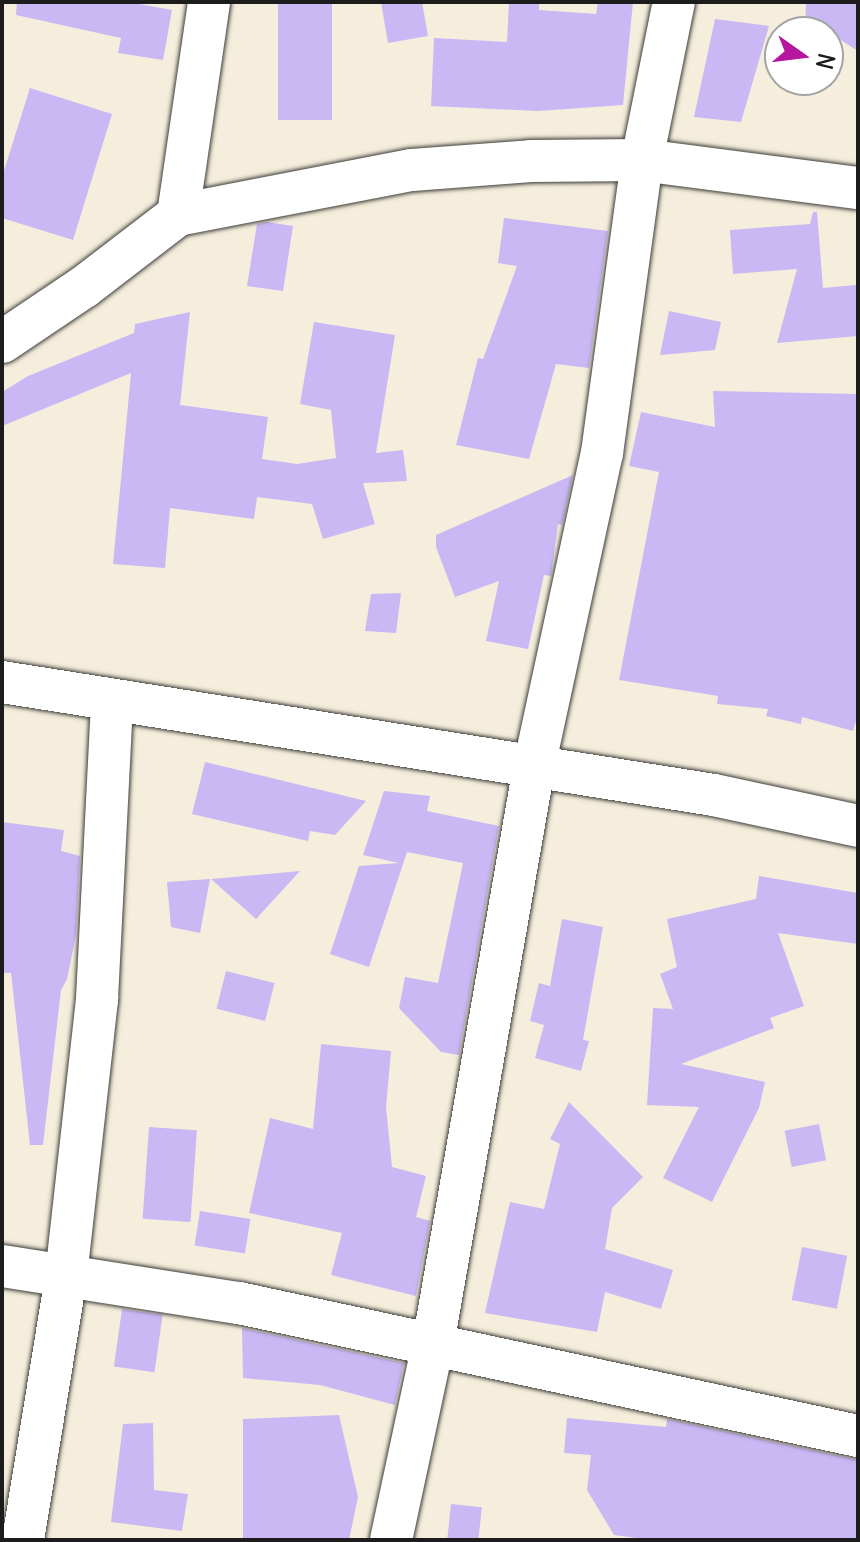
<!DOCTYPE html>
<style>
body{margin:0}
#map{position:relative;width:860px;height:1542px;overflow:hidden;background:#f5eedc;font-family:Delius,sans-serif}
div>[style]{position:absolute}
.building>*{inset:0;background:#c9b8f4;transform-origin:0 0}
.roads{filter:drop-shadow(0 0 2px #3d3c39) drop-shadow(0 0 2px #3d3c39)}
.street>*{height:42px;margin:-21px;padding:0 21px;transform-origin:21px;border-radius:21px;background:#fff}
span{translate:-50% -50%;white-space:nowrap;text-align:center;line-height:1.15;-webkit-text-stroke:6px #fff;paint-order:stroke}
.frame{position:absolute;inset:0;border:4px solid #1c1c1c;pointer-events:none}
.north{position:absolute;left:764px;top:16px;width:80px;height:80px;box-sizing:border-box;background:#fff;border:2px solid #a4a4a4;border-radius:50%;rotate:104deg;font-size:22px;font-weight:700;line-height:32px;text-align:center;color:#1c1c1c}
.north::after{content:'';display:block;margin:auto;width:28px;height:36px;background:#b5179e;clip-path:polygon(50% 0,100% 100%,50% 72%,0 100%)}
</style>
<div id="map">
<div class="building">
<div style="clip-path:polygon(17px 2px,128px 2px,172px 10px,163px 60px,118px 53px,121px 38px,16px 15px)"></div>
<div style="left:278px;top:2px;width:54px;height:118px"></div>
<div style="clip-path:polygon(381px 2px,422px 2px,428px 36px,388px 43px)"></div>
<div style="clip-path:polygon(509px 2px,539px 2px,539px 10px,596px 14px,598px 2px,633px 2px,623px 105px,538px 111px,431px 106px,434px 38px,507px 42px)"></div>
<div style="clip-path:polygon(806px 2px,858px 2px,858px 51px,828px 32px,805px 32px)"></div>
<div style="clip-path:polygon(715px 19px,769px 26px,741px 122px,694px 117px)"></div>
<div style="clip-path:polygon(30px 88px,112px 114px,73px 240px,2px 218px,2px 177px)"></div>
<div style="clip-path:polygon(813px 212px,817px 212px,823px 288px,856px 285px,858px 336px,777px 343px,797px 269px,733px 274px,730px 230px,810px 224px)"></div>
<div style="clip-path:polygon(504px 218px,608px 231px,589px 368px,556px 364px,529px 459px,456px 445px,478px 358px,483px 359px,517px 266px,498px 263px)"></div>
<div style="clip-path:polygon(267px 222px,293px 226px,283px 291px,247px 286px,257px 224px)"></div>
<div style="clip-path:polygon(669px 311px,721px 322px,715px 350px,660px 355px)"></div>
<div style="clip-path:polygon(190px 312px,180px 405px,268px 417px,262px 459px,297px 464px,336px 458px,331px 410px,300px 404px,314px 322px,395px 335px,376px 453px,403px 450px,407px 481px,363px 483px,375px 524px,323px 539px,312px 504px,257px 497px,254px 519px,170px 508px,165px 568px,113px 564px,131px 373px,2px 426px,2px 392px,28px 376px,134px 333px,135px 324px)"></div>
<div style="clip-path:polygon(713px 391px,858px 394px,858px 714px,853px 731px,802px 717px,801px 724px,766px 716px,768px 709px,717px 704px,718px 696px,619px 680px,659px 472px,629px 466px,641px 412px,715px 427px)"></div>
<div style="clip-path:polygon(573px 475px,562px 525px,558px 524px,551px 576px,544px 575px,528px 649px,486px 641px,499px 581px,455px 597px,436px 547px,436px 535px)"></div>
<div style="clip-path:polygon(401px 593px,396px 633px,365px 631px,371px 594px)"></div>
<div style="clip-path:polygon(205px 762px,366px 801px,335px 835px,310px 831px,308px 841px,192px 814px)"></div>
<div style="clip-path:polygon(384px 791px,430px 796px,427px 811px,499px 826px,459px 1055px,441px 1052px,399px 1008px,405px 977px,438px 983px,463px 863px,407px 852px,369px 967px,330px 954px,359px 866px,399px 863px,363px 855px)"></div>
<div style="clip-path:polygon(2px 822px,64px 830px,61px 851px,80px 856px,76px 935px,67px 979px,61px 990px,43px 1145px,30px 1145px,11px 973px,2px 973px)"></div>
<div style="clip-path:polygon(300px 871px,256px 919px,211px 879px)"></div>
<div style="clip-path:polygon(759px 876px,858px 893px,858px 944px,778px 933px,804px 1006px,770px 1018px,774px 1028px,681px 1064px,765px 1082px,759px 1108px,712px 1202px,663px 1178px,699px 1107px,647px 1105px,653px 1008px,673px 1009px,660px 974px,677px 967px,667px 919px,756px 899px)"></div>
<div style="clip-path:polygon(210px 879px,200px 933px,171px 927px,167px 882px)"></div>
<div style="clip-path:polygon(562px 919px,603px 927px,583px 1040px,589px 1041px,581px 1071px,535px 1058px,544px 1025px,530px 1021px,539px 983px,550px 986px)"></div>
<div style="left:226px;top:971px;width:50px;height:39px;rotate:14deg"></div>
<div style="clip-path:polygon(321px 1044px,391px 1051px,386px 1108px,392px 1167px,426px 1176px,416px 1217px,430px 1221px,416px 1296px,331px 1275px,342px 1233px,249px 1213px,270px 1118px,313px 1129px)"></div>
<div style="clip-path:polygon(569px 1102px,643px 1177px,612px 1208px,605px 1249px,673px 1270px,661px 1309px,605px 1292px,597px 1332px,485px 1313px,510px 1202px,544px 1209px,560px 1144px,550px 1139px)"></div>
<div style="left:819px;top:1124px;width:37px;height:35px;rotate:79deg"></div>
<div style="left:149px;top:1127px;width:48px;height:92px;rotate:4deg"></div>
<div style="left:200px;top:1211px;width:51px;height:35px;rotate:9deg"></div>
<div style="left:802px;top:1247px;width:46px;height:54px;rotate:11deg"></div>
<div style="left:122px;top:1309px;width:41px;height:58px;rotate:8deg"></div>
<div style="clip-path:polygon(242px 1328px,404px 1363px,395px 1405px,320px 1385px,243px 1378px)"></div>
<div style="clip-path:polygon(339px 1415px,358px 1497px,349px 1540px,243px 1540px,243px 1419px)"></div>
<div style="clip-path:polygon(567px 1418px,666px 1427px,667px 1419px,858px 1460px,858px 1540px,652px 1540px,614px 1535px,587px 1490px,591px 1455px,564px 1453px)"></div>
<div style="clip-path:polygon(153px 1423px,154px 1490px,188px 1494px,182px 1531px,111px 1522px,123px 1424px)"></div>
<div style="left:451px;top:1504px;width:31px;height:36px;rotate:6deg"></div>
</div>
<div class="roads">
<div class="street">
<div style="left:178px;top:215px;width:215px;rotate:-81.7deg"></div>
<div style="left:2px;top:342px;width:99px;rotate:-33.9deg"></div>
<div style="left:84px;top:287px;width:118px;rotate:-37.5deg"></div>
<div style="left:178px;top:215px;width:238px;rotate:-10.9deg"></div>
<div style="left:412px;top:170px;width:119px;rotate:-4.3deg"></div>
<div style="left:531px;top:161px;width:111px;rotate:-0.5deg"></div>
<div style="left:642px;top:160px;width:218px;rotate:7.4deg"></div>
<div style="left:2px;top:682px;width:721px;rotate:9.02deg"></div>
<div style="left:714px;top:795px;width:147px;rotate:12.1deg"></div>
<div style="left:2px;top:1266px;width:240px;rotate:8.9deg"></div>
<div style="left:239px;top:1303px;width:633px;rotate:12.13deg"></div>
<div style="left:23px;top:1540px;width:267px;rotate:-80.7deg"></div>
<div style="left:66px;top:1276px;width:279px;rotate:-83.6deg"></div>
<div style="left:97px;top:999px;width:298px;rotate:-87.1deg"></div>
<div style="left:391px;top:1540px;width:200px;rotate:-77.9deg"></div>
<div style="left:433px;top:1344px;width:586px;rotate:-80.07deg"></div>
<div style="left:534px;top:767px;width:321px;rotate:-77.8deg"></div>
<div style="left:602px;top:453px;width:296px;rotate:-82.2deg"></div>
<div style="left:642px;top:160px;width:161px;rotate:-78.6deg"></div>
</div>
</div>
<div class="frame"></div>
<div class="north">N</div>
</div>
